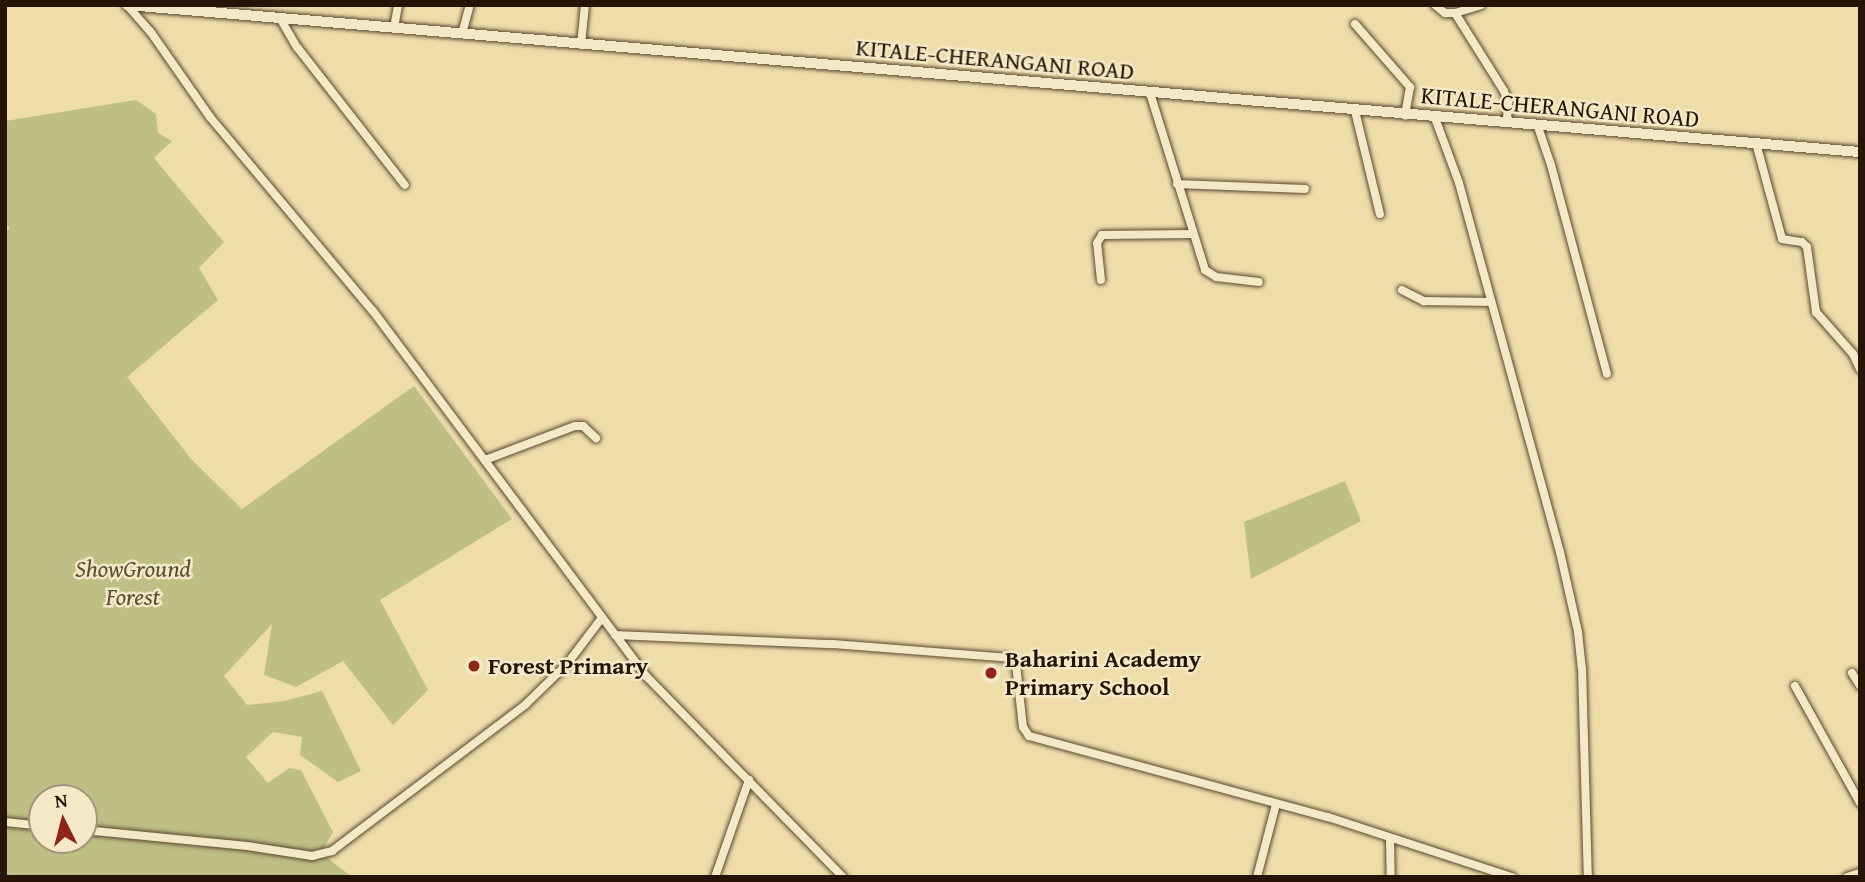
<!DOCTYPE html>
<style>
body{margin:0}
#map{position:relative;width:1865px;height:882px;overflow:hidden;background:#eedda9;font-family:"Gentium Book Plus",serif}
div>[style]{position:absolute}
.green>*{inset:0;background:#bebf84}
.roads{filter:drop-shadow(0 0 2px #584730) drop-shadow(0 0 2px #584730)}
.street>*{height:8px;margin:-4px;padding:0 4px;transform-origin:4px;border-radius:4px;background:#f4e9c7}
.secondary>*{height:10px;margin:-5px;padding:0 5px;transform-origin:5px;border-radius:5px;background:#f4e9c7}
.dots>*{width:19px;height:19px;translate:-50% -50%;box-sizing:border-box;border:4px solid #f4e9c7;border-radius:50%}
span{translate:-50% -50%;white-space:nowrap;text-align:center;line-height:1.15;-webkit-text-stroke:5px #f4e9c7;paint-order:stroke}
.street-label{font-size:24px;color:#261507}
.park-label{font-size:24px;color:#5b5033;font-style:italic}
.poi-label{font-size:24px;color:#261507;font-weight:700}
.left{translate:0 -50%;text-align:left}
.frame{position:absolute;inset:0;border:7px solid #261507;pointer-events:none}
.north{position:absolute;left:28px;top:784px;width:70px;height:70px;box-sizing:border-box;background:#f4e9c7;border:2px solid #a2947a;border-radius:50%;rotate:354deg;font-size:19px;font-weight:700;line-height:28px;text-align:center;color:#261507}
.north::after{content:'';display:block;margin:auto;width:24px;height:32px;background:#8f2418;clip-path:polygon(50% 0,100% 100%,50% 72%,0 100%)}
</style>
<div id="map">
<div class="green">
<div style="clip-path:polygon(evenodd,136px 100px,156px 114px,158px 133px,172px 141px,154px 158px,224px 242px,199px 268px,218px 300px,127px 377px,192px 460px,242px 509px,414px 386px,512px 519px,380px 600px,428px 690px,393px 725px,343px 661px,296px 687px,264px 675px,272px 624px,224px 676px,247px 705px,284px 701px,322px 691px,361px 771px,338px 782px,300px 755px,302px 737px,273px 732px,246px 757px,268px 783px,289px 768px,301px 770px,333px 832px,321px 853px,352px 877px,5px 877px,5px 231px,10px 229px,5px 222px,5px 121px,136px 100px,42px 798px,84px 798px,84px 840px,42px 840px,42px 798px)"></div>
<div style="clip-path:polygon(1345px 481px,1361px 521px,1251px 579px,1244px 522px)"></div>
</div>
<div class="roads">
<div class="street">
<div style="left:127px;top:5px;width:35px;rotate:49deg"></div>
<div style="left:150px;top:31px;width:105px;rotate:55.1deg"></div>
<div style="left:210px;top:117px;width:253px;rotate:50deg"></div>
<div style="left:373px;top:311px;width:457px;rotate:53.2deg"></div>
<div style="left:647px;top:677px;width:280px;rotate:45.6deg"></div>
<div style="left:1435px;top:5px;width:13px;rotate:39deg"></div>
<div style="left:1445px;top:13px;width:10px"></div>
<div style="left:1455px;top:13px;width:27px;rotate:-17deg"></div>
<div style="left:1455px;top:13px;width:92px;rotate:57.9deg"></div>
<div style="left:1504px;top:91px;width:12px;rotate:70deg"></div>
<div style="left:1508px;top:102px;width:21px;rotate:93deg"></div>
<div style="left:280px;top:18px;width:34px;rotate:60deg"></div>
<div style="left:297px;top:47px;width:175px;rotate:52deg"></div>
<div style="left:1355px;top:24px;width:84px;rotate:48.9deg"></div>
<div style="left:1410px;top:87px;width:29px;rotate:100deg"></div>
<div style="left:394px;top:28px;width:23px;rotate:-80deg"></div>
<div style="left:462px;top:34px;width:30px;rotate:-75deg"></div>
<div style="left:581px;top:45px;width:40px;rotate:-84.3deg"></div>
<div style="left:1150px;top:93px;width:185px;rotate:72.7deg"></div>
<div style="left:1205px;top:270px;width:13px;rotate:32deg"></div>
<div style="left:1216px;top:277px;width:43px;rotate:6.6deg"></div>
<div style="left:1355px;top:111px;width:106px;rotate:76.4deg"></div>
<div style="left:1435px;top:118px;width:69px;rotate:69.7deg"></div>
<div style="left:1459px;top:183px;width:383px;rotate:74.7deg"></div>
<div style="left:1560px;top:552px;width:82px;rotate:77.3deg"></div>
<div style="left:1578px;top:632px;width:36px;rotate:84deg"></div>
<div style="left:1582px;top:668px;width:209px;rotate:88.4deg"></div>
<div style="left:1538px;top:127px;width:40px;rotate:71.1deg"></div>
<div style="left:1551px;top:165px;width:216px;rotate:75deg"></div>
<div style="left:1756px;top:143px;width:99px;rotate:74.8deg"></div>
<div style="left:1782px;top:239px;width:20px;rotate:9deg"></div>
<div style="left:1802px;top:242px;width:7px;rotate:45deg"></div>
<div style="left:1807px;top:247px;width:66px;rotate:82.1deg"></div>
<div style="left:1816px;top:312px;width:56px;rotate:48.6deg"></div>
<div style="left:1853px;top:354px;width:17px;rotate:65deg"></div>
<div style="left:1177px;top:184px;width:128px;rotate:2.2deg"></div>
<div style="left:1101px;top:280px;width:37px;rotate:-96deg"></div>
<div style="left:1097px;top:243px;width:9px;rotate:-58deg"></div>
<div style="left:1102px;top:235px;width:90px;rotate:-0.6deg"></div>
<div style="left:1402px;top:290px;width:25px;rotate:27deg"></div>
<div style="left:1424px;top:301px;width:67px;rotate:0.9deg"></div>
<div style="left:485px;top:460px;width:96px;rotate:-20.7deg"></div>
<div style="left:575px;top:426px;width:8px"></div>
<div style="left:583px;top:426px;width:18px;rotate:43deg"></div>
<div style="left:615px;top:635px;width:218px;rotate:2.4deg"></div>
<div style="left:833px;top:644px;width:177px;rotate:4.5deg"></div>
<div style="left:1009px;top:658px;width:9px;rotate:41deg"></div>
<div style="left:1016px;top:664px;width:63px;rotate:83.7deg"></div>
<div style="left:1023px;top:727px;width:11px;rotate:56deg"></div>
<div style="left:1029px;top:736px;width:310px;rotate:15.2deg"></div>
<div style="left:1328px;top:817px;width:194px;rotate:18.1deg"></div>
<div style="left:1852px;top:673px;width:15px;rotate:58deg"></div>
<div style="left:1795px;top:686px;width:134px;rotate:60.9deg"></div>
<div style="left:5px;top:822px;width:37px;rotate:6deg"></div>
<div style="left:84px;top:830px;width:164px;rotate:5.6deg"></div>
<div style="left:247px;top:846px;width:66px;rotate:8.7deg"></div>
<div style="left:312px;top:856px;width:21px;rotate:-14deg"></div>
<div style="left:332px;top:851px;width:242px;rotate:-37.1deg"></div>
<div style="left:525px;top:705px;width:59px;rotate:-44.3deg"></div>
<div style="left:567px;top:664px;width:56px;rotate:-52.9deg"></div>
<div style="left:1390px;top:838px;width:39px;rotate:89deg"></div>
<div style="left:715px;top:877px;width:103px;rotate:-70.7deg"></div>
<div style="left:1257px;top:877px;width:75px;rotate:-75.4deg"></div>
<div style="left:1847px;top:877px;width:14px;rotate:-17deg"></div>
</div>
<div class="secondary">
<div style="left:127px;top:5px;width:1739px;rotate:4.85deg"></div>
</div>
</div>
<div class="dots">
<div style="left:474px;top:666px;background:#8f2418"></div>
<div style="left:991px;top:673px;background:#8f2418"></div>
</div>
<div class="street-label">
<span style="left:995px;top:59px;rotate:5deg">KITALE-CHERANGANI ROAD</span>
<span style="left:1560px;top:107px;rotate:5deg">KITALE-CHERANGANI ROAD</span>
</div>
<div class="park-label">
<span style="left:133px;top:583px">ShowGround<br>Forest</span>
</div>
<div class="poi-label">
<span class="left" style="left:1005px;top:673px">Baharini Academy<br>Primary School</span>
<span class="left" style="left:488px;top:666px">Forest Primary</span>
</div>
<div class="frame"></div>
<div class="north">N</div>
</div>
